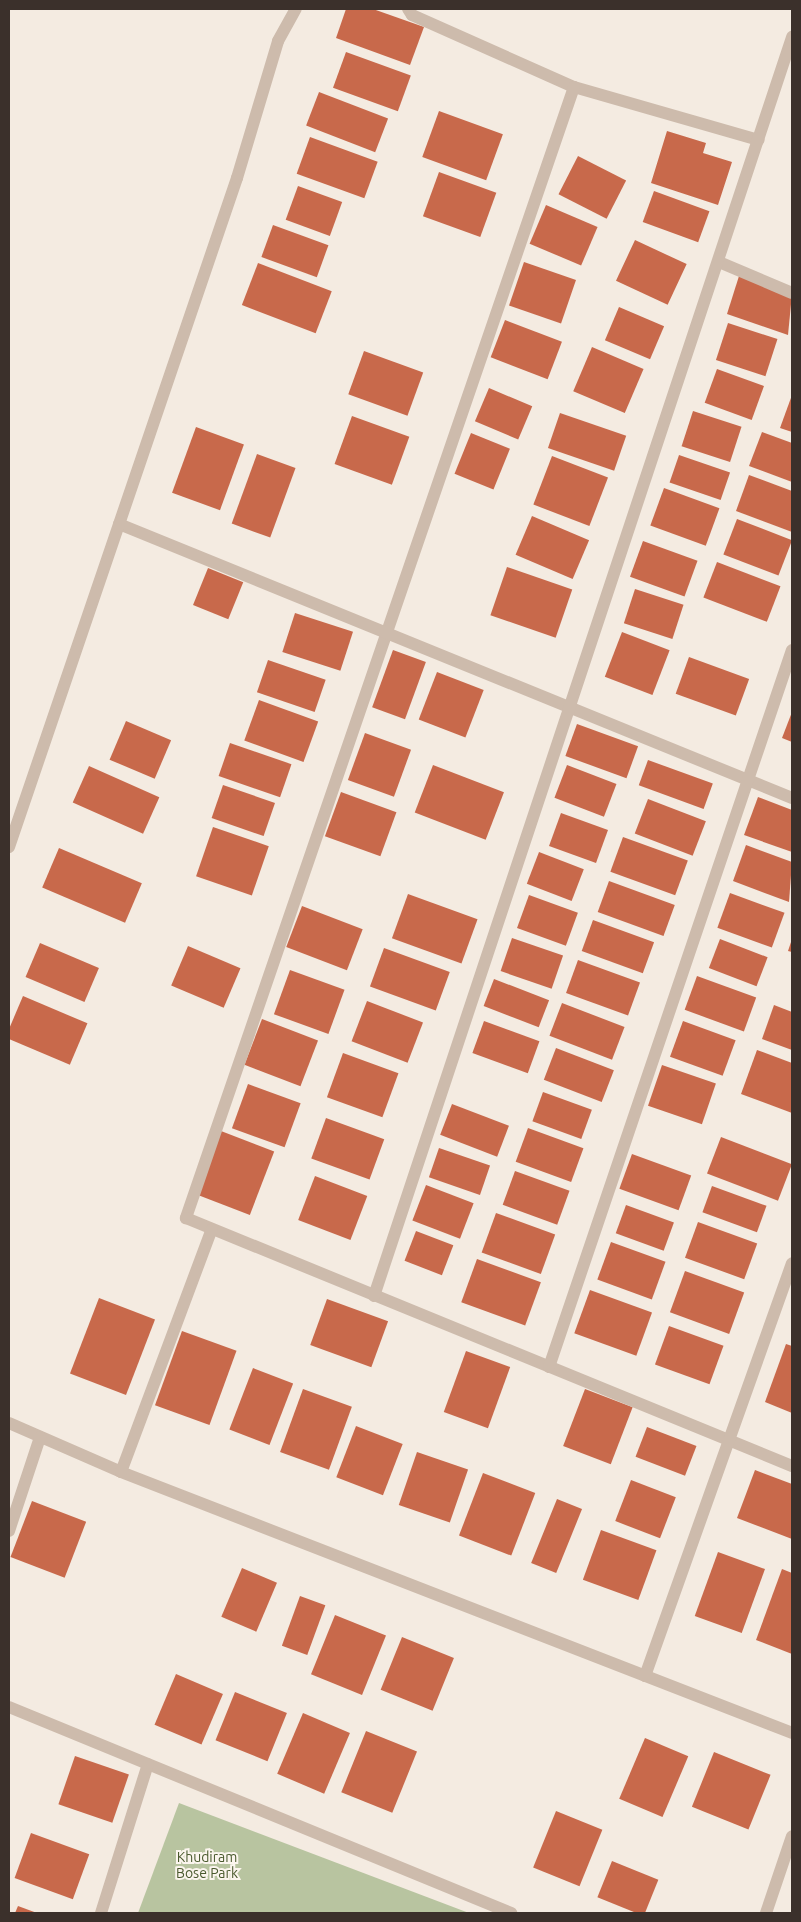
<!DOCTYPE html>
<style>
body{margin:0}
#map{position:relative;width:801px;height:1922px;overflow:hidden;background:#f4ebe1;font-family:Ubuntu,sans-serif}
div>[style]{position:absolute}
.green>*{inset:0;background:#b8c4a0}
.building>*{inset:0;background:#c8694b;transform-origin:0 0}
.minor>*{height:12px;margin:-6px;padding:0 6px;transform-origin:6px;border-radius:6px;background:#cdbbac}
span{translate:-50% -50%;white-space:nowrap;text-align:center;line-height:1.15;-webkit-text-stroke:4px #fbf5ee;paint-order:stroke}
.park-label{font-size:14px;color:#4a5a2e}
.frame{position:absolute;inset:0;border:10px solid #3b302b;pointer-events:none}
</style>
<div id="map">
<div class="green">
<div style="clip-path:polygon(179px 1803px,469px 1913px,138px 1913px)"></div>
</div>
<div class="building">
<div style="clip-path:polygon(346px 9px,373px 9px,424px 27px,410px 65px,336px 38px)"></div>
<div style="left:346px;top:52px;width:69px;height:38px;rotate:20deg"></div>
<div style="left:319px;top:92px;width:74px;height:36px;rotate:21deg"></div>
<div style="left:439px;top:111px;width:68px;height:49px;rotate:20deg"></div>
<div style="clip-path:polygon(667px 131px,706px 143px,703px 153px,732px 162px,718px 205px,651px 183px)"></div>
<div style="left:310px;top:137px;width:72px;height:39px;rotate:20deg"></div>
<div style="left:578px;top:156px;width:54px;height:43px;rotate:27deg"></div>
<div style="left:439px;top:172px;width:61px;height:47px;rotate:20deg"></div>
<div style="left:298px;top:186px;width:47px;height:36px;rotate:20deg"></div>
<div style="left:654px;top:191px;width:59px;height:33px;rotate:20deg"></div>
<div style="left:546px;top:205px;width:56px;height:42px;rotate:23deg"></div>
<div style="left:273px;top:225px;width:59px;height:34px;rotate:20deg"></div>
<div style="left:635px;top:240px;width:57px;height:45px;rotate:25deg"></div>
<div style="left:524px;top:262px;width:55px;height:46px;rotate:19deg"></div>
<div style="left:258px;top:263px;width:79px;height:45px;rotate:21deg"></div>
<div style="clip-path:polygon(739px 276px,792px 294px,788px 335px,727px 314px)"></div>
<div style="left:619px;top:307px;width:49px;height:36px;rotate:23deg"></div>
<div style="left:505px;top:320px;width:61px;height:40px;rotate:21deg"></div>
<div style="left:728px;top:323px;width:52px;height:39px;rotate:18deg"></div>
<div style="left:592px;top:347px;width:56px;height:48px;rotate:23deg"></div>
<div style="left:364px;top:351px;width:63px;height:46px;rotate:20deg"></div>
<div style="left:717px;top:369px;width:50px;height:36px;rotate:20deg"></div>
<div style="left:489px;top:388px;width:47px;height:36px;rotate:23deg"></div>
<div style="clip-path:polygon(792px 395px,792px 432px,780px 428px)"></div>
<div style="left:693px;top:411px;width:51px;height:37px;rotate:18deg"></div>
<div style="left:560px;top:413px;width:70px;height:37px;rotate:19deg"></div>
<div style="left:352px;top:416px;width:61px;height:51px;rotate:20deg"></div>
<div style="left:196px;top:427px;width:51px;height:70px;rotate:20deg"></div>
<div style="clip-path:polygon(762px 432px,792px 443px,792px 482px,749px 466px)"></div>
<div style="left:471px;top:433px;width:42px;height:44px;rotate:22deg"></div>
<div style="left:257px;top:454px;width:41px;height:74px;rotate:20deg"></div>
<div style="left:679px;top:455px;width:54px;height:29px;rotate:19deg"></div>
<div style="left:552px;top:456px;width:60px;height:52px;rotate:21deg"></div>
<div style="clip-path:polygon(749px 475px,792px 491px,792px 532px,736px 511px)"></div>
<div style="left:664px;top:488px;width:59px;height:40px;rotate:20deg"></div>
<div style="left:532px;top:516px;width:62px;height:42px;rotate:23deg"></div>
<div style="left:737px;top:519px;width:59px;height:38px;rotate:21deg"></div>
<div style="left:643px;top:541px;width:58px;height:38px;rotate:20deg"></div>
<div style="left:717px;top:562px;width:68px;height:38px;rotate:21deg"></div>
<div style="left:507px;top:567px;width:69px;height:51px;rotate:19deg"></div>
<div style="left:208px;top:568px;width:38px;height:40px;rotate:22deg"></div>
<div style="left:635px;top:589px;width:51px;height:36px;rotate:18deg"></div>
<div style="left:295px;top:613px;width:61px;height:41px;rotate:18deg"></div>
<div style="left:622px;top:632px;width:51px;height:48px;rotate:21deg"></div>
<div style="left:393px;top:650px;width:35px;height:61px;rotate:20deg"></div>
<div style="left:689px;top:657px;width:64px;height:39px;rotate:20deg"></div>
<div style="left:268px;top:660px;width:61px;height:34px;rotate:19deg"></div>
<div style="left:437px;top:672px;width:50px;height:51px;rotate:21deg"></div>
<div style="left:259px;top:700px;width:63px;height:43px;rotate:20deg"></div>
<div style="clip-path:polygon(792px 712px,792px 742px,782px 738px)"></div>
<div style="left:126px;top:721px;width:49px;height:42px;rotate:23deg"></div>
<div style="left:577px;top:724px;width:65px;height:34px;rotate:20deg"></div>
<div style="left:365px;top:733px;width:49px;height:50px;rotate:20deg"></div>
<div style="left:230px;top:743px;width:65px;height:35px;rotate:19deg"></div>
<div style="left:648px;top:760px;width:69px;height:27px;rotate:20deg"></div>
<div style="left:433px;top:765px;width:76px;height:51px;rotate:21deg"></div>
<div style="left:567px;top:765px;width:53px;height:35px;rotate:21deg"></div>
<div style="left:89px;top:766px;width:77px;height:40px;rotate:24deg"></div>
<div style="left:223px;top:785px;width:55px;height:35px;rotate:19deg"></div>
<div style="left:341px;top:792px;width:59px;height:47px;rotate:20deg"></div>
<div style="clip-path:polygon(758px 797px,792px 810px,792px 852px,744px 835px)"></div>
<div style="left:648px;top:799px;width:62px;height:37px;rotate:21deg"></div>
<div style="left:561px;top:813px;width:50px;height:35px;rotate:20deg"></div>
<div style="left:213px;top:827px;width:59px;height:52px;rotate:19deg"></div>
<div style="left:623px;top:837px;width:69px;height:37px;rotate:20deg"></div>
<div style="clip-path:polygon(746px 845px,792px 862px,789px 902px,733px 881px)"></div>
<div style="left:59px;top:848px;width:90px;height:43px;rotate:23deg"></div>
<div style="left:539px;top:852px;width:48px;height:34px;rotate:21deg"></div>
<div style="left:609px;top:881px;width:70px;height:33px;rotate:20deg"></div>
<div style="left:730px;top:893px;width:58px;height:37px;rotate:20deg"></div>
<div style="left:408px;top:894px;width:74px;height:47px;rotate:20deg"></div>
<div style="left:529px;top:895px;width:52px;height:35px;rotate:20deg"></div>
<div style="left:302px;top:906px;width:65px;height:44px;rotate:21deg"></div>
<div style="left:593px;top:920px;width:65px;height:33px;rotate:20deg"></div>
<div style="left:512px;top:938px;width:54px;height:35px;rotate:19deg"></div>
<div style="left:720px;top:939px;width:51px;height:31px;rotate:21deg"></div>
<div style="clip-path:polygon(792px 939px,792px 952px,788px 951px)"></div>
<div style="left:40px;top:943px;width:64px;height:37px;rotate:23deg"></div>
<div style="left:188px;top:946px;width:57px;height:43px;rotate:23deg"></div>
<div style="left:384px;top:948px;width:70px;height:41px;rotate:20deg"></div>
<div style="left:578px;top:960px;width:66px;height:35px;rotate:20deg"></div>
<div style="left:290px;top:970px;width:58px;height:47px;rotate:20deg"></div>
<div style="left:697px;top:976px;width:63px;height:36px;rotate:20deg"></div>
<div style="left:494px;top:979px;width:59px;height:29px;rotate:21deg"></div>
<div style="left:23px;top:996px;width:70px;height:45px;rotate:23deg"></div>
<div style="left:367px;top:1001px;width:60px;height:43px;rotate:21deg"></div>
<div style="left:562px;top:1003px;width:67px;height:35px;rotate:21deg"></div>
<div style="clip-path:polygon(774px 1005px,792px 1012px,792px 1050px,762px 1039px)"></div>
<div style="left:262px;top:1019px;width:60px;height:49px;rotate:21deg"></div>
<div style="left:484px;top:1021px;width:59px;height:34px;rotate:20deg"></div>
<div style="left:683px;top:1021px;width:56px;height:38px;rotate:20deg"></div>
<div style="left:556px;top:1048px;width:62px;height:34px;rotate:21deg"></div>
<div style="clip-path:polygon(757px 1050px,792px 1063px,792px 1113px,741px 1094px)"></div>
<div style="left:343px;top:1053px;width:59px;height:47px;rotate:20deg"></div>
<div style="left:662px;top:1065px;width:57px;height:43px;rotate:19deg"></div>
<div style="left:248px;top:1084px;width:56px;height:47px;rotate:20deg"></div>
<div style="left:543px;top:1092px;width:52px;height:31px;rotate:20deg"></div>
<div style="left:452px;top:1104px;width:61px;height:33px;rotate:21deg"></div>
<div style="left:326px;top:1118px;width:62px;height:43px;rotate:20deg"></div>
<div style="left:528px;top:1128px;width:59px;height:36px;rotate:20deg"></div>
<div style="left:221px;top:1131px;width:57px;height:68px;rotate:21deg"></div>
<div style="left:721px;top:1137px;width:76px;height:39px;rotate:21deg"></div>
<div style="left:439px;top:1148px;width:54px;height:31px;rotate:19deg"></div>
<div style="left:632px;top:1154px;width:63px;height:37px;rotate:20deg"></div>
<div style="left:515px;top:1171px;width:58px;height:36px;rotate:20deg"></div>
<div style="left:315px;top:1176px;width:56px;height:47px;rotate:21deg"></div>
<div style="left:426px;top:1185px;width:51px;height:38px;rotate:21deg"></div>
<div style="left:712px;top:1186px;width:58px;height:28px;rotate:20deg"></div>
<div style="left:626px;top:1205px;width:51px;height:30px;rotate:20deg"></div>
<div style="left:496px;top:1213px;width:63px;height:42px;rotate:20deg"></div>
<div style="left:698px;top:1222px;width:63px;height:38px;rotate:20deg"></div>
<div style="left:416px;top:1231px;width:40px;height:32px;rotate:21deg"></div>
<div style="left:611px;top:1242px;width:58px;height:40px;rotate:20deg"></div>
<div style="left:477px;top:1259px;width:68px;height:46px;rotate:20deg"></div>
<div style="left:685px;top:1271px;width:63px;height:44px;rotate:20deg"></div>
<div style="left:590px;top:1290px;width:66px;height:46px;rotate:20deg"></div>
<div style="left:99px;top:1298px;width:60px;height:81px;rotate:21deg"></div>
<div style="left:327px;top:1299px;width:65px;height:49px;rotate:20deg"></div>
<div style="left:669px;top:1326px;width:58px;height:41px;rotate:20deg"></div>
<div style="left:182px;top:1331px;width:58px;height:79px;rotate:20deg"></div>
<div style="clip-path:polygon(786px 1344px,792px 1346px,792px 1413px,765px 1402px)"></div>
<div style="left:466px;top:1351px;width:47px;height:65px;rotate:20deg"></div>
<div style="left:253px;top:1368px;width:43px;height:66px;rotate:21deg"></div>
<div style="left:303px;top:1389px;width:52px;height:67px;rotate:20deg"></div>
<div style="left:585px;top:1389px;width:51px;height:61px;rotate:21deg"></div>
<div style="left:356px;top:1426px;width:50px;height:55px;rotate:21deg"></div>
<div style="left:647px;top:1427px;width:53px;height:32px;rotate:21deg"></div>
<div style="left:417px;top:1452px;width:54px;height:56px;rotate:19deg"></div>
<div style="clip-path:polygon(755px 1470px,792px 1484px,792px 1539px,737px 1518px)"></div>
<div style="left:483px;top:1473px;width:56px;height:67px;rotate:21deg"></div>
<div style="left:631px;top:1480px;width:48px;height:44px;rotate:21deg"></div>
<div style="left:557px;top:1499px;width:27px;height:69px;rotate:22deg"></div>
<div style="left:32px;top:1501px;width:58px;height:60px;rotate:21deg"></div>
<div style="left:601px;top:1530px;width:59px;height:53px;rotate:20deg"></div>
<div style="left:718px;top:1552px;width:50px;height:68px;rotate:20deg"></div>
<div style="left:242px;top:1568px;width:38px;height:53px;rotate:23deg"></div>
<div style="clip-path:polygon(782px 1569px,792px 1573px,792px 1654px,756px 1640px)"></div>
<div style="left:300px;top:1596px;width:27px;height:53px;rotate:20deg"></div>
<div style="left:335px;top:1615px;width:55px;height:64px;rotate:22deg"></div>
<div style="left:402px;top:1637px;width:56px;height:57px;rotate:22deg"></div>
<div style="left:176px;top:1674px;width:51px;height:55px;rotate:23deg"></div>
<div style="left:235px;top:1692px;width:56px;height:52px;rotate:22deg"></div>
<div style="left:303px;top:1713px;width:51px;height:66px;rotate:23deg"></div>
<div style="left:366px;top:1731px;width:55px;height:66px;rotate:22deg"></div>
<div style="left:645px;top:1738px;width:47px;height:66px;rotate:23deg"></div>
<div style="left:714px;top:1752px;width:61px;height:59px;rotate:22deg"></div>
<div style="left:75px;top:1756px;width:57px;height:51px;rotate:19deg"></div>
<div style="left:556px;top:1811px;width:50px;height:61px;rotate:22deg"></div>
<div style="left:31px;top:1833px;width:62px;height:48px;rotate:20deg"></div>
<div style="left:612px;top:1861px;width:50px;height:39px;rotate:22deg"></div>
<div style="clip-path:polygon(18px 1906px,37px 1913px,15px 1913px)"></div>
</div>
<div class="minor">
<div style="left:408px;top:9px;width:7px;rotate:56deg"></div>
<div style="left:412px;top:15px;width:177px;rotate:24deg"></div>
<div style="left:574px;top:87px;width:192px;rotate:16deg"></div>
<div style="left:574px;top:87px;width:1196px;rotate:108.94deg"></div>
<div style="left:186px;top:1218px;width:655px;rotate:22.26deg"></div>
<div style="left:719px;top:262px;width:79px;rotate:23deg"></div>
<div style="left:119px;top:524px;width:727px;rotate:22.15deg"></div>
<div style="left:9px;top:847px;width:707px;rotate:-71.18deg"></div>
<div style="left:237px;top:178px;width:143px;rotate:-73.3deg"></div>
<div style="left:278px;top:41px;width:37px;rotate:-61deg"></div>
<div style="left:374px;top:1296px;width:1327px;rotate:-71.63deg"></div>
<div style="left:549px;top:1367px;width:757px;rotate:-71.28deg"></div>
<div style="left:9px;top:1423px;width:122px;rotate:23.6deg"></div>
<div style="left:121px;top:1472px;width:720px;rotate:21.25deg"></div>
<div style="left:121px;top:1472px;width:259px;rotate:-69.5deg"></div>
<div style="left:9px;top:1531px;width:99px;rotate:-71.7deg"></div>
<div style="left:645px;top:1676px;width:438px;rotate:-70.4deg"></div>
<div style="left:9px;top:1707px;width:543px;rotate:22.31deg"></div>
<div style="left:101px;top:1913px;width:156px;rotate:-72.5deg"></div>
<div style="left:766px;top:1913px;width:81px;rotate:-71.3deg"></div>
</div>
<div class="park-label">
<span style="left:207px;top:1865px">Khudiram<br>Bose Park</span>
</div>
<div class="frame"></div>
</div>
